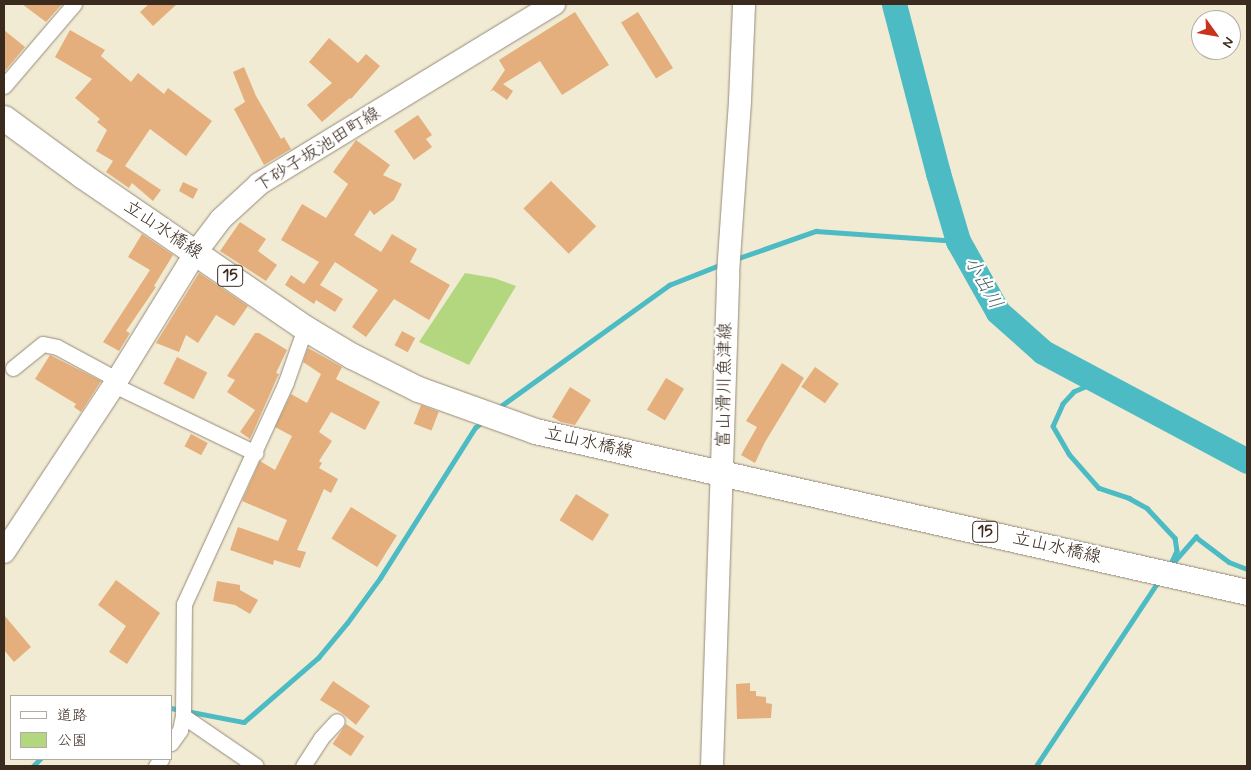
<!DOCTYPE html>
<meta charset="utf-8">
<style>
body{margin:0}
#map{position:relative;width:1251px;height:770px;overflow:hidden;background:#f1ebd4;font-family:Mynerve,"Klee One",sans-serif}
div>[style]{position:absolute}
.green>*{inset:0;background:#b3d77f}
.stream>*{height:4.5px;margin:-2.25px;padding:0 2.25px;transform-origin:2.25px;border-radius:2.25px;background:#4cbbc3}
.river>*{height:25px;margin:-12.5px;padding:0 12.5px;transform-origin:12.5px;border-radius:12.5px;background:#4cbbc3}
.building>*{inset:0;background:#e4af7c;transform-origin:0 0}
.roads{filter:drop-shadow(0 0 1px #968a79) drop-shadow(0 0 1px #968a79)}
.street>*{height:15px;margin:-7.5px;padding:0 7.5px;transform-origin:7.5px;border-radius:7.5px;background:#fff}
.secondary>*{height:22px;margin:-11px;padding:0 11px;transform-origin:11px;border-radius:11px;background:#fff}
.primary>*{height:25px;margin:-12.5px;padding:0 12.5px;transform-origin:12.5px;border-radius:12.5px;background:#fff}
span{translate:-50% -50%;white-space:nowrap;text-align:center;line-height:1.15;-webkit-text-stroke:4.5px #fff;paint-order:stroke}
.shield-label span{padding:1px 4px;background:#fff;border:1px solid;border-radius:4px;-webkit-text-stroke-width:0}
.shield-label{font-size:16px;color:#3b2a1e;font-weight:700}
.street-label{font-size:18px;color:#3b2a1e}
.water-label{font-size:19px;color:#426460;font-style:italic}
.frame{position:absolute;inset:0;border:5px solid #3b2a1e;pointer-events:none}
.legend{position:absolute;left:10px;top:695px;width:162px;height:65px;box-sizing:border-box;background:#fff;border:1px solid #b1aaa5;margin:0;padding:6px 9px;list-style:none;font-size:15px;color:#3b2a1e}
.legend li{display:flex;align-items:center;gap:10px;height:25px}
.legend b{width:25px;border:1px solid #b1aaa5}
.north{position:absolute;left:1191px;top:10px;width:50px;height:50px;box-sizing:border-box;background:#fff;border:1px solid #b1aaa5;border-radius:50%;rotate:122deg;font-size:14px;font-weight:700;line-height:20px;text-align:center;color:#3b2a1e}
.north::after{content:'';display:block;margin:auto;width:18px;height:22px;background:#c8321e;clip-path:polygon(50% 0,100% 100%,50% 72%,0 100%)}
</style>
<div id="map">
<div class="green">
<div style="clip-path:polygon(465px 273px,494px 278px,516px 286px,469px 365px,419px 342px)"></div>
</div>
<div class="stream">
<div style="left:736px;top:259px;width:85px;rotate:-19.3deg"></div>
<div style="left:816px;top:231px;width:142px;rotate:4deg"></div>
<div style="left:1097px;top:382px;width:25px;rotate:157deg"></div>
<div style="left:1074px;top:392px;width:16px;rotate:133deg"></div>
<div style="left:1063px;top:404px;width:24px;rotate:114deg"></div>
<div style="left:1053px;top:426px;width:32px;rotate:60deg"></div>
<div style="left:1069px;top:454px;width:45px;rotate:48.6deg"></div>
<div style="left:1099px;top:488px;width:32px;rotate:18deg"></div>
<div style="left:1129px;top:498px;width:21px;rotate:29deg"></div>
<div style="left:1147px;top:508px;width:41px;rotate:47deg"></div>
<div style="left:1175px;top:538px;width:13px;rotate:81deg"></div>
<div style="left:1177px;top:551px;width:17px;rotate:115deg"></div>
<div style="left:498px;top:408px;width:211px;rotate:-35.7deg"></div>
<div style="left:669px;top:285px;width:57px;rotate:-21.6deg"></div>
<div style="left:1173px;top:563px;width:35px;rotate:-49deg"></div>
<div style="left:1196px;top:537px;width:41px;rotate:37.1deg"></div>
<div style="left:1229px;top:562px;width:19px;rotate:21deg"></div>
<div style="left:171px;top:708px;width:74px;rotate:10.9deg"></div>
<div style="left:244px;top:722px;width:98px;rotate:-40.9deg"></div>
<div style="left:318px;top:658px;width:45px;rotate:-50.4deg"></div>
<div style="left:347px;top:623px;width:56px;rotate:-53.7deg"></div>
<div style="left:380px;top:578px;width:178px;rotate:-57.7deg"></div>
<div style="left:475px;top:428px;width:11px;rotate:-41deg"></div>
<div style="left:33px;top:766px;width:10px;rotate:-45deg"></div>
<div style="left:1036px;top:766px;width:223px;rotate:-56.5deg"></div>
</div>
<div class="river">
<div style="left:894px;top:4px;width:175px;rotate:75.4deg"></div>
<div style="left:938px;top:173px;width:71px;rotate:73.6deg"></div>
<div style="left:958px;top:241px;width:81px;rotate:60.6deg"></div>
<div style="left:998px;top:312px;width:60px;rotate:41.6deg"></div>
<div style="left:1043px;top:352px;width:231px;rotate:28.1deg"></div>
</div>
<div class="building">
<div style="clip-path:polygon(22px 4px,62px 4px,46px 22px)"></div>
<div style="clip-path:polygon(149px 4px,177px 4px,153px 26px,140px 12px)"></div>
<div style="clip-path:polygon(575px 12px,609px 65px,562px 95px,540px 61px,503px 84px,513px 91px,507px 100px,493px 90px,490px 92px,505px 70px,499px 60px)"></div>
<div style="left:638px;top:12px;width:66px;height:20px;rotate:58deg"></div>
<div style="clip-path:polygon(4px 30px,25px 47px,4px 72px)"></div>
<div style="clip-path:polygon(70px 30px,105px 50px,101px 56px,131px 82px,138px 73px,164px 94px,168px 88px,212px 121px,186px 156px,150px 129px,125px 166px,161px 190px,153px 201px,132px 183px,129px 188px,106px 172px,113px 161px,96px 151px,107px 130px,97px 122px,100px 119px,75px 98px,92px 79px,55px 57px)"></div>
<div style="clip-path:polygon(329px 38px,358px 63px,366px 54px,380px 66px,351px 99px,350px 98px,322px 122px,307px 105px,332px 83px,309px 62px)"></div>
<div style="clip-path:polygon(244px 67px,256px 96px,281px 139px,284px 137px,291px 149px,264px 165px,234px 109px,245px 102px,233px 72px)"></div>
<div style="clip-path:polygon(418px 115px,432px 135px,426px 139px,432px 147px,414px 160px,394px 131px)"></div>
<div style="clip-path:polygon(356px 140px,390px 165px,383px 175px,402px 184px,394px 200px,374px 215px,370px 210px,354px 235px,381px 252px,392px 234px,417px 249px,410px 262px,450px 285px,429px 320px,394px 299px,366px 337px,352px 327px,378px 290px,335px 262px,320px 285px,343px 299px,335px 312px,316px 300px,314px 304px,285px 285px,291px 275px,304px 284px,319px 262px,281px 240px,302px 204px,326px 218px,348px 184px,333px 172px)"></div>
<div style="left:551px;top:181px;width:64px;height:39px;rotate:45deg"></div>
<div style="clip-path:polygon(183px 182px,198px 189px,193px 199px,179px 191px)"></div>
<div style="clip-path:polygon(240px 222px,266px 239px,258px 251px,277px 265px,266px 281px,220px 251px)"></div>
<div style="clip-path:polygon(142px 234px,173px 255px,154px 286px,156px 287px,126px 331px,130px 333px,119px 351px,103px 342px,150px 270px,128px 257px)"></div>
<div style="clip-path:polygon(199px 273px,248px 306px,234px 326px,216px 315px,198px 343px,186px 335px,179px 352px,156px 343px)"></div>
<div style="left:402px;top:331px;width:15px;height:16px;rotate:28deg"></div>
<div style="clip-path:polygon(255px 333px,259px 333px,287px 350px,276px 373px,279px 374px,277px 378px,250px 439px,240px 432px,255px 410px,227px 392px,235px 380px,227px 376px)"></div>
<div style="clip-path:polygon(308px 348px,342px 367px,336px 379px,380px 402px,365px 430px,331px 412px,319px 432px,332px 441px,319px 461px,322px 463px,319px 468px,338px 479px,331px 493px,324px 489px,297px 550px,306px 552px,300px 568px,274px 560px,273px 565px,230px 550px,238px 527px,278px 541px,287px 520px,242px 501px,260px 461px,275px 470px,292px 436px,275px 427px,291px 394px,307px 403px,321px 374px,303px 362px)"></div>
<div style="clip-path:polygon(50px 355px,101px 381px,81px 412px,74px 407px,76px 404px,35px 379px)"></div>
<div style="left:177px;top:357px;width:34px;height:30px;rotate:27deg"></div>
<div style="clip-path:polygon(782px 363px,804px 378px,765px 442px,755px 463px,741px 455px,757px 427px,746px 421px)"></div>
<div style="left:815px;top:367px;width:29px;height:24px;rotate:35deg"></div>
<div style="left:666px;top:378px;width:21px;height:37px;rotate:31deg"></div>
<div style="clip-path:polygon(570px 387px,591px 400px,575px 425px,561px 422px,552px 417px)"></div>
<div style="left:421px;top:405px;width:19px;height:20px;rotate:21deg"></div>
<div style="left:191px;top:434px;width:19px;height:14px;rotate:28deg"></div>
<div style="left:576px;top:494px;width:39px;height:31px;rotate:32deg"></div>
<div style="left:351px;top:507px;width:54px;height:37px;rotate:32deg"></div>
<div style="clip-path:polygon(116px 580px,160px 613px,127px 664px,109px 652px,126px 626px,98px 605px)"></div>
<div style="clip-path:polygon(217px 581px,240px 585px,240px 590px,258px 600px,250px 614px,235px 605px,213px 601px)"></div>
<div style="clip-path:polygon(4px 615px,31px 647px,14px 662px,4px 650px)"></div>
<div style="clip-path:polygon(333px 681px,370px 706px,356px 725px,343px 714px,320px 700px)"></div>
<div style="clip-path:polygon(750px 683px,750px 691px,756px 691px,756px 696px,766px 697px,766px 703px,772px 704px,771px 718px,737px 719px,736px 684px)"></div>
<div style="left:346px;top:724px;width:22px;height:24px;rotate:34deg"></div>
</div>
<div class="roads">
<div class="street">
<div style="left:4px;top:86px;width:108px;rotate:-49.5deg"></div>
<div style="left:13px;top:368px;width:38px;rotate:-39deg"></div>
<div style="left:43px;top:344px;width:14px;rotate:12deg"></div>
<div style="left:57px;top:347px;width:69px;rotate:28.4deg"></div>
<div style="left:114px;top:385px;width:157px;rotate:25.7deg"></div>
<div style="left:183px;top:716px;width:88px;rotate:34.4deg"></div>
<div style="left:171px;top:743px;width:16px;rotate:-55deg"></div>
<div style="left:180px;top:730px;width:14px;rotate:-78deg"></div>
<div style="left:183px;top:716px;width:112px;rotate:-89.5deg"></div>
<div style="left:184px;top:604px;width:244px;rotate:-65.3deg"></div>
<div style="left:286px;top:382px;width:57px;rotate:-70.6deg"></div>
<div style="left:156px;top:766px;width:9px;rotate:-54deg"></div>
<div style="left:303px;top:766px;width:33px;rotate:-57deg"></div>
<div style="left:321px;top:738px;width:23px;rotate:-47deg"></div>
</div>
<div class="secondary">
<div style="left:4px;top:552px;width:200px;rotate:-56.6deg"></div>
<div style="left:114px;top:385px;width:156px;rotate:-58.3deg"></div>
<div style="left:196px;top:252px;width:41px;rotate:-52.9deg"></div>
<div style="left:221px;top:219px;width:52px;rotate:-42.6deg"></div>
<div style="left:259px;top:184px;width:346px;rotate:-31.4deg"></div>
<div style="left:712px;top:766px;width:493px;rotate:-88.1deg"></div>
<div style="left:728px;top:273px;width:172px;rotate:-86deg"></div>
<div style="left:740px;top:101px;width:97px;rotate:-87.6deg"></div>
</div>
<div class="primary">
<div style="left:4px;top:118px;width:98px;rotate:36.3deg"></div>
<div style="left:83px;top:176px;width:269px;rotate:34.4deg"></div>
<div style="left:305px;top:328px;width:55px;rotate:30.8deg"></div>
<div style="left:352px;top:356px;width:74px;rotate:26.6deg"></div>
<div style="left:418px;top:389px;width:124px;rotate:19.7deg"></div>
<div style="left:535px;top:431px;width:730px;rotate:12.74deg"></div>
</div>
</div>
<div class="shield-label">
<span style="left:230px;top:276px">15</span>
<span style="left:985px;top:532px">15</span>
</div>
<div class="street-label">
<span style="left:318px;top:150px;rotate:-32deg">下砂子坂池田町線</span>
<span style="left:163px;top:230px;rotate:34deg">立山水橋線</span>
<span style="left:725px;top:385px;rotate:-89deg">富山滑川魚津線</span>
<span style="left:589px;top:443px;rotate:13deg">立山水橋線</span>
<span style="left:1057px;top:548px;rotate:13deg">立山水橋線</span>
</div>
<div class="water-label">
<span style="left:983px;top:283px;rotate:60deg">小出川</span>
</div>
<div class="frame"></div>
<ul class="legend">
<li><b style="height:6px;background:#fff"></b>道路</li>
<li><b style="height:14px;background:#b3d77f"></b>公園</li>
</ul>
<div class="north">N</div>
</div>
